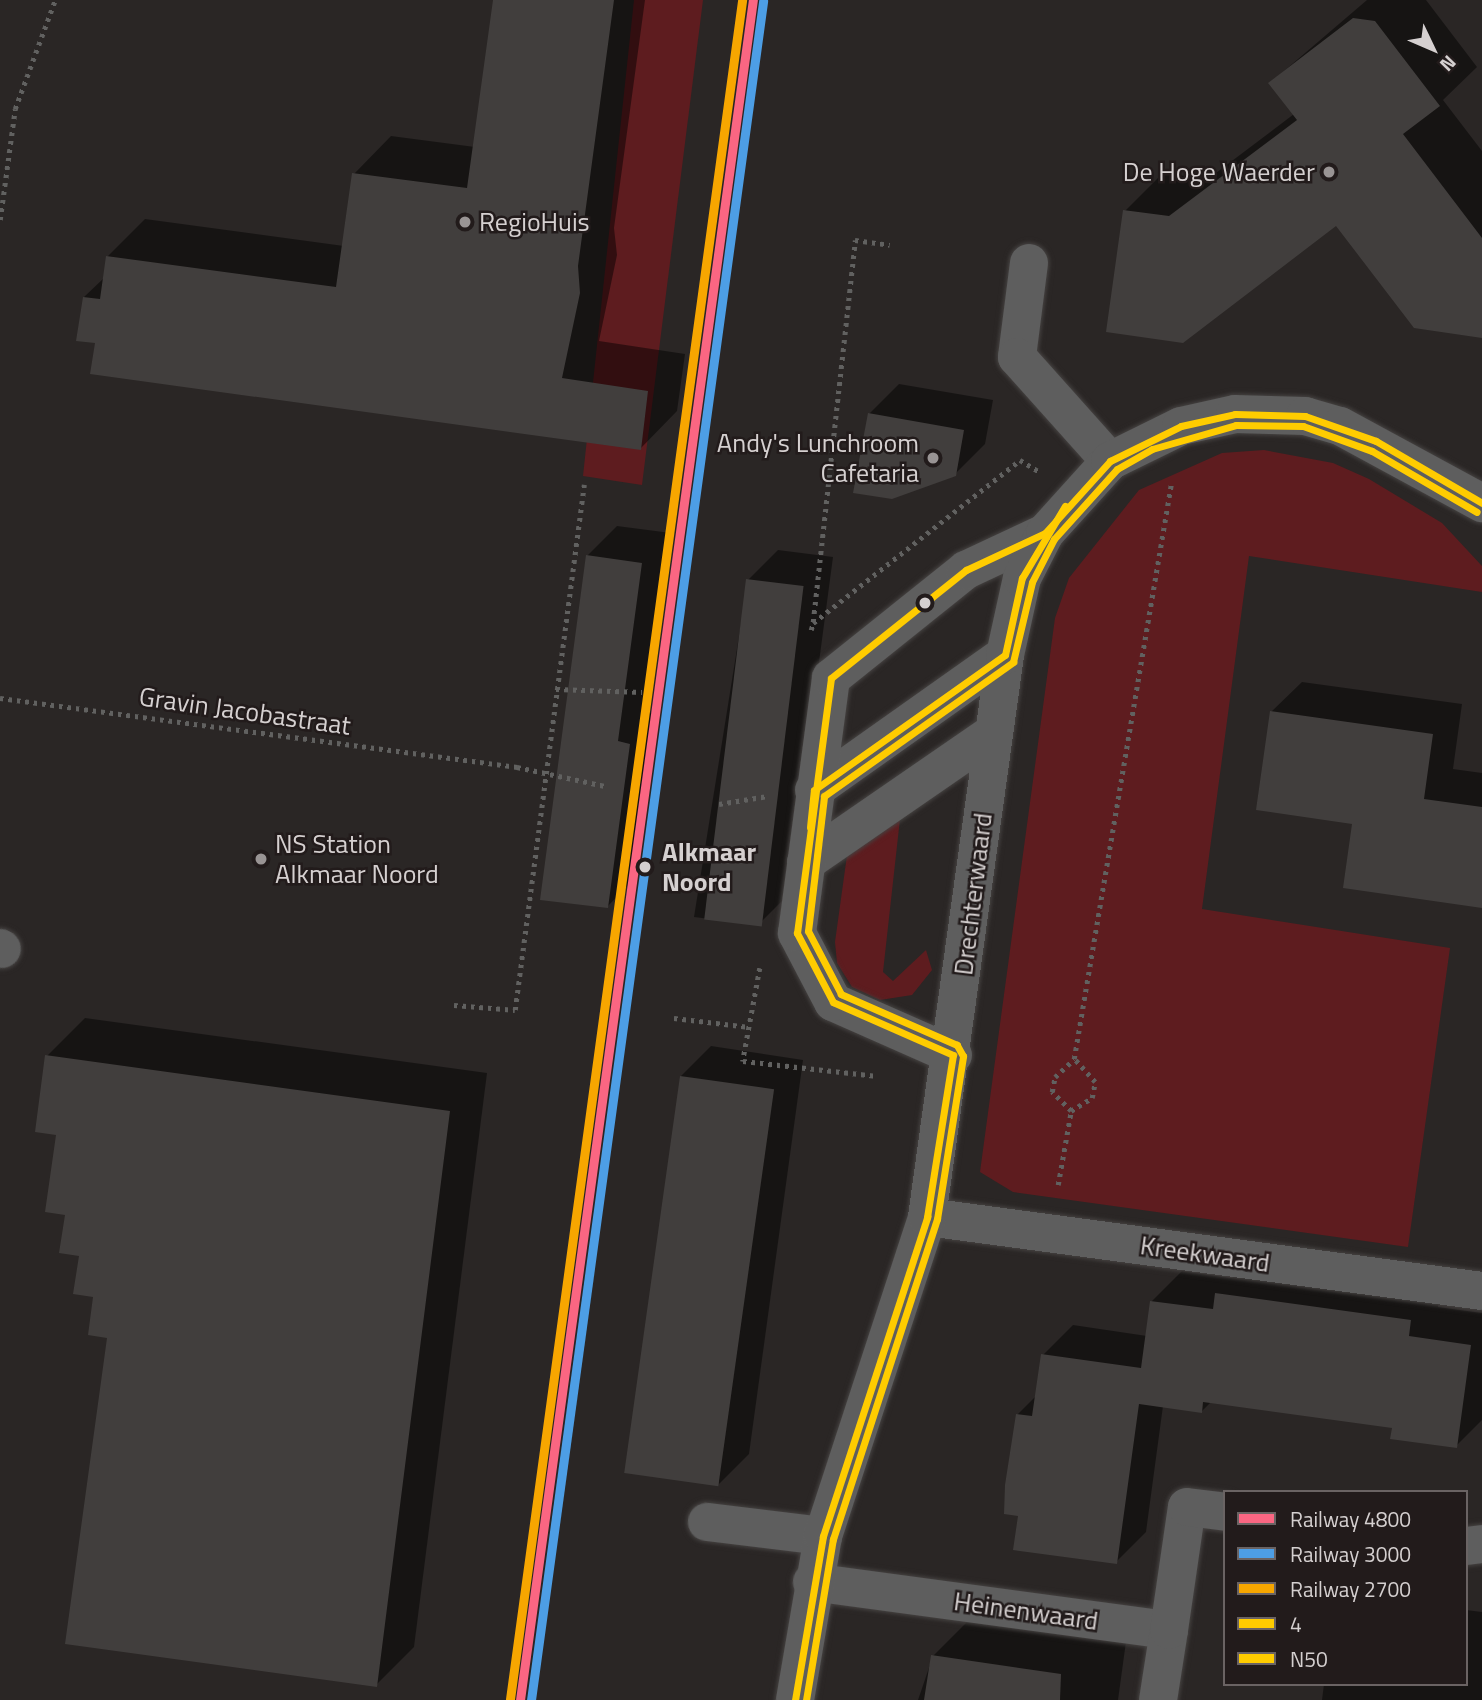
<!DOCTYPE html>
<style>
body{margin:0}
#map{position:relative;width:1482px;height:1700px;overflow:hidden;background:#2a2625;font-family:"Titillium Web",sans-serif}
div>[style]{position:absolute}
.green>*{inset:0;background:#5e1c1f}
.shadow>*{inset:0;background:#0007}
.building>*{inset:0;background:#413e3d;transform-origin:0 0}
.path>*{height:4.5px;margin-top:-2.25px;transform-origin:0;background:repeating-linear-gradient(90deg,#616160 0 3.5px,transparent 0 8.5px)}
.roads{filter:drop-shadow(0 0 2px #454241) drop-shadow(0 0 2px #454241)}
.minor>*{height:38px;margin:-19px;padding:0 19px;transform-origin:19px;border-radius:19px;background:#5e5e5e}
.bus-1>*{height:7px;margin:-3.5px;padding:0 3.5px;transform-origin:3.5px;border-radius:3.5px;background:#fc0}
.bus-2>*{height:7px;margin:-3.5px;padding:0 3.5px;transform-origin:3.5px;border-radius:3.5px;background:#fc0}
.rail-1>*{height:9px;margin:-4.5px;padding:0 4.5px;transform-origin:4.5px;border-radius:4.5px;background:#fa6682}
.rail-2>*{height:9px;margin:-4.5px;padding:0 4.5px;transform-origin:4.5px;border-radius:4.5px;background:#4d9ee5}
.rail-3>*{height:9px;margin:-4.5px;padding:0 4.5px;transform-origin:4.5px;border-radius:4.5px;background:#f7a600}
.dots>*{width:19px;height:19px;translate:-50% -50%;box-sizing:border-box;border:4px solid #221b1b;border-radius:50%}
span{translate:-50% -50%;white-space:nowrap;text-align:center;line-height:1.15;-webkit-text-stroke:5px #221b1b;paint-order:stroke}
.poi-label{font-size:26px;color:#d5d0d0}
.right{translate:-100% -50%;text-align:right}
.left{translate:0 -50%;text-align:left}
.street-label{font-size:26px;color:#d5d0d0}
.stop-label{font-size:26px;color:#d5d0d0;font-weight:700}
.legend{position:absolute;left:1223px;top:1490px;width:245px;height:196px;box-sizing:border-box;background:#221b1b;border:2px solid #6a6363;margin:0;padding:9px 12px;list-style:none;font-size:21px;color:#d5d0d0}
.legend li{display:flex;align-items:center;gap:14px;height:35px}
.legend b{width:35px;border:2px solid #6a6363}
.north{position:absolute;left:1398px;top:14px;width:70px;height:70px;-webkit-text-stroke:5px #221b1b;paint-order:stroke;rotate:134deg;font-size:19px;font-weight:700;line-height:28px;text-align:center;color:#d5d0d0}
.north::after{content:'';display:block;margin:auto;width:24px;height:32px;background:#d5d0d0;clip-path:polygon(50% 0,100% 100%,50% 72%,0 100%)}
</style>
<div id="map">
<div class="green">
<div style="clip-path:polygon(634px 0,703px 0,642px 485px,583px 476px)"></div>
<div style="clip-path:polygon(1264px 450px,1333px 463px,1369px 479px,1442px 523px,1482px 566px,1482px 592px,1249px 556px,1202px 909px,1450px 948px,1408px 1247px,1013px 1192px,980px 1172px,1055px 618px,1069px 578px,1139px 490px,1222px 453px)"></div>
<div style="clip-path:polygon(901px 810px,883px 972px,893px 981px,926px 950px,932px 970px,912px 995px,880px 1000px,852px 987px,837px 963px,835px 942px,848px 848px)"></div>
</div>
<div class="shadow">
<div style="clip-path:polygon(495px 0,645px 0,614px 228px,617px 255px,599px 341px,685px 354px,677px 411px,640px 449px,97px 342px,84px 297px,105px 277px,107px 257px,145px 219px,344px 246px,354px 174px,391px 136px,475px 147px)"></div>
<div style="clip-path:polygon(1367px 0,1426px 0,1477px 67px,1443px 100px,1482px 151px,1482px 336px,1336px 224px,1183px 341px,1125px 211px,1163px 173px,1208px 179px,1294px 114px,1270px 83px)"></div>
<div style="clip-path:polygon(899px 384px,993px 400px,985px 444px,955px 474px,869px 414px)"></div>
<div style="clip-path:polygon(617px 526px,671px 533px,647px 712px,659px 714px,637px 876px,607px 907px,587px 556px)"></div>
<div style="clip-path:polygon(778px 550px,833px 557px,788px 895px,758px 925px,694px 917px,748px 580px)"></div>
<div style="clip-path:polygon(1302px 682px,1462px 704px,1453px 769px,1482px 773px,1482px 906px,1271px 712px)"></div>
<div style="clip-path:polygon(85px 1018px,487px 1073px,414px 1647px,376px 1685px,109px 1336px,67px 1213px,47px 1056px)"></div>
<div style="clip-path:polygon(711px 1046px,803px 1060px,749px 1454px,719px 1484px,681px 1076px)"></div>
<div style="clip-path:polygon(1247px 1264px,1440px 1291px,1438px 1307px,1482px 1313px,1482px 1420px,1456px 1446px,1394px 1426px,1212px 1401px,1202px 1411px,1163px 1406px,1146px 1532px,1116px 1562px,1020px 1515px,1017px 1415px,1037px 1395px,1043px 1355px,1073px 1325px,1147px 1336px,1152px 1301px,1182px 1271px,1232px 1278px)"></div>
<div style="clip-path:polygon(982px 1607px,1128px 1627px,1118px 1700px,918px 1700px,933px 1656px)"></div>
<div style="clip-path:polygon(1466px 1610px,1482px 1612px,1482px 1700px,1322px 1700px,1324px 1684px,1466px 1684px)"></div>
</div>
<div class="building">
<div style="clip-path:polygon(493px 0,614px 0,578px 266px,580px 293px,562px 378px,648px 391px,641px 450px,90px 374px,95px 343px,76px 341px,83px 297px,100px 299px,106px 256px,336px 287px,352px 173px,467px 188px)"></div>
<div style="clip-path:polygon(1353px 18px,1375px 21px,1440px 106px,1403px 134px,1482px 238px,1482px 338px,1414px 328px,1336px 226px,1183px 343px,1106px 332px,1123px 210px,1169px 216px,1297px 120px,1268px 83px)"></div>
<div style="clip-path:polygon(868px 413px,964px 430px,956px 476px,892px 499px,853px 493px)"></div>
<div style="clip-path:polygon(586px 555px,642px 563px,618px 741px,630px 744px,608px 908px,540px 900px)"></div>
<div style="left:746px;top:579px;width:58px;height:343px;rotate:7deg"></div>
<div style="clip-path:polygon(1270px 711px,1433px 734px,1424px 799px,1482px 807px,1482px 908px,1343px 888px,1352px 824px,1256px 810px)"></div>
<div style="clip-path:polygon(45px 1055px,450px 1111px,377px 1687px,65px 1644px,107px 1338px,88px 1335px,93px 1297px,73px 1294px,79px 1256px,59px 1253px,65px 1215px,45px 1212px,56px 1135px,35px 1132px)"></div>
<div style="left:680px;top:1076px;width:95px;height:401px;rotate:8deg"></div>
<div style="clip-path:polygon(1215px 1293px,1411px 1320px,1409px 1336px,1471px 1345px,1457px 1448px,1390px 1439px,1392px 1428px,1203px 1402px,1202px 1413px,1139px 1404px,1117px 1564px,1013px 1550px,1018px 1516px,1004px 1514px,1005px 1485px,1016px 1414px,1032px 1416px,1041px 1354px,1141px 1368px,1150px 1301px,1213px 1309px)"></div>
<div style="clip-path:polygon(931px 1655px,1061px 1674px,1060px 1700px,924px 1700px)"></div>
</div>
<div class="path">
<div style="left:0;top:220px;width:112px;rotate:-82.3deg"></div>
<div style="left:15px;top:109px;width:116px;rotate:-69.8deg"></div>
<div style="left:813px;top:622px;width:384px;rotate:-83.7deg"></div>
<div style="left:855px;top:240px;width:35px;rotate:8deg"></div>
<div style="left:811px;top:630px;width:7px;rotate:-74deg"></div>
<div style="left:813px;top:623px;width:263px;rotate:-38.2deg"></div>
<div style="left:1020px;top:460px;width:21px;rotate:31deg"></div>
<div style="left:556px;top:689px;width:86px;rotate:2deg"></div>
<div style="left:0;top:698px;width:522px;rotate:7.6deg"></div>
<div style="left:517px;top:767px;width:90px;rotate:12.2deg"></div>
<div style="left:719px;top:804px;width:50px;rotate:-9.3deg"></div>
<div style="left:760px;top:968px;width:95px;rotate:100.4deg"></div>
<div style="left:743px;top:1061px;width:135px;rotate:6.4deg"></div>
<div style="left:454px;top:1005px;width:61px;rotate:4.7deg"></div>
<div style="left:515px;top:1010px;width:530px;rotate:-82.51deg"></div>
<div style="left:674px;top:1018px;width:76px;rotate:6.8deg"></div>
<div style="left:1071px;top:1111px;width:27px;rotate:-135deg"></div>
<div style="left:1052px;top:1092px;width:15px;rotate:-79deg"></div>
<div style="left:1055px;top:1077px;width:26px;rotate:-43deg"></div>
<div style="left:1058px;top:1185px;width:75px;rotate:-80deg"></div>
<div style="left:1071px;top:1111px;width:25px;rotate:-32deg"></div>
<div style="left:1092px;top:1098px;width:16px;rotate:-79deg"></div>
<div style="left:1095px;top:1082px;width:31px;rotate:-132deg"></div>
<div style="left:1074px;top:1059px;width:582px;rotate:-80.41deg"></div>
</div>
<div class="roads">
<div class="minor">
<div style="left:1029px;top:263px;width:95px;rotate:97.3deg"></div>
<div style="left:1017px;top:357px;width:140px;rotate:48.2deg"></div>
<div style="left:814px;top:790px;width:234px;rotate:-35.3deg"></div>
<div style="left:806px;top:862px;width:227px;rotate:-34.6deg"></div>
<div style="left:0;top:948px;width:2px;rotate:27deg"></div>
<div style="left:953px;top:1055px;width:131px;rotate:-156.2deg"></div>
<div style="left:833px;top:1002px;width:78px;rotate:-117.6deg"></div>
<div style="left:797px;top:933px;width:257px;rotate:-82.4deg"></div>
<div style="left:831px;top:678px;width:173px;rotate:-38.7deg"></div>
<div style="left:966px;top:570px;width:87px;rotate:-25.1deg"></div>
<div style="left:927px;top:1217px;width:560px;rotate:7.59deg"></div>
<div style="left:707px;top:1522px;width:117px;rotate:6.9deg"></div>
<div style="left:1466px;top:1546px;width:16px;rotate:-7deg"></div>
<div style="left:812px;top:1582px;width:360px;rotate:7.7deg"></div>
<div style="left:1169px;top:1630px;width:71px;rotate:98.9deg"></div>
<div style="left:1169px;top:1630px;width:124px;rotate:-81.7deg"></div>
<div style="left:1187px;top:1507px;width:38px;rotate:7deg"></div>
<div style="left:795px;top:1700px;width:166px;rotate:-80.3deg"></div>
<div style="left:823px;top:1536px;width:336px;rotate:-71.9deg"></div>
<div style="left:927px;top:1217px;width:567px;rotate:-82.1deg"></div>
<div style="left:1005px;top:655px;width:79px;rotate:-77.6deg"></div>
<div style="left:1022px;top:578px;width:51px;rotate:-62.9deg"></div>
<div style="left:1045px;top:533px;width:97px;rotate:-47.9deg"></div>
<div style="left:1110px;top:461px;width:79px;rotate:-26.2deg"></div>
<div style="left:1181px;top:426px;width:55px;rotate:-12.5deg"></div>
<div style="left:1235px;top:414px;width:70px;rotate:1.6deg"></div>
<div style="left:1305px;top:416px;width:36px;rotate:16deg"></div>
<div style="left:1340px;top:426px;width:162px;rotate:28.5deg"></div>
</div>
</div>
<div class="bus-1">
<div style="left:810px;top:827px;width:37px;rotate:-84deg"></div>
<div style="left:814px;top:790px;width:234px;rotate:-35.3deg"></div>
<div style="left:1005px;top:655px;width:79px;rotate:-77.6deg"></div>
<div style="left:1022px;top:578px;width:84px;rotate:-59.2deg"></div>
<div style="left:953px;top:1055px;width:131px;rotate:-156.2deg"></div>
<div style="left:833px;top:1002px;width:78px;rotate:-117.6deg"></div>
<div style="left:797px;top:933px;width:257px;rotate:-82.4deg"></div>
<div style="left:831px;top:678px;width:173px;rotate:-38.7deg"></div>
<div style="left:966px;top:570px;width:87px;rotate:-25.1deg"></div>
<div style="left:1045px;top:533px;width:97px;rotate:-47.9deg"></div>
<div style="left:1110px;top:461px;width:79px;rotate:-26.2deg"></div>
<div style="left:1181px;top:426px;width:55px;rotate:-12.5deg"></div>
<div style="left:1235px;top:414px;width:70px;rotate:1.6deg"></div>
<div style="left:1305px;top:416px;width:75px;rotate:19.4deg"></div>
<div style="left:1376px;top:441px;width:123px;rotate:30.3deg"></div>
<div style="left:795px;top:1700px;width:166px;rotate:-80.3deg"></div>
<div style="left:823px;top:1536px;width:336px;rotate:-71.9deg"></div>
<div style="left:927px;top:1217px;width:164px;rotate:-80.9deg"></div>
</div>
<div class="bus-2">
<div style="left:806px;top:1700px;width:163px;rotate:-80.5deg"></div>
<div style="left:833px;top:1539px;width:336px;rotate:-72deg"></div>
<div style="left:937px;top:1219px;width:165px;rotate:-80.9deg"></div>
<div style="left:963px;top:1056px;width:13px;rotate:-119deg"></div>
<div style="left:957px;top:1045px;width:127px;rotate:-156.3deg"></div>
<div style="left:841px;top:994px;width:71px;rotate:-117.6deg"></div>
<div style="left:808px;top:931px;width:136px;rotate:-83.2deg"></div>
<div style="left:824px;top:796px;width:232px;rotate:-35.3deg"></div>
<div style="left:1013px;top:662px;width:82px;rotate:-76.6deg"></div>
<div style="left:1032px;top:582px;width:48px;rotate:-62.9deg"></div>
<div style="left:1054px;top:539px;width:94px;rotate:-48deg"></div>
<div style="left:1117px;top:469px;width:40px;rotate:-29.7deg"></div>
<div style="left:1152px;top:449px;width:87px;rotate:-15.9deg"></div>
<div style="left:1236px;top:425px;width:67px;rotate:0.9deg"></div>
<div style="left:1303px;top:426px;width:73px;rotate:19.9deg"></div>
<div style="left:1372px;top:451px;width:121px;rotate:30.2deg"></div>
</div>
<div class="rail-1">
<div style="left:520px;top:1700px;width:1716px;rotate:-82.2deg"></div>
</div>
<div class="rail-2">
<div style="left:531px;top:1700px;width:1715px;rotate:-82.22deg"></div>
</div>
<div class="rail-3">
<div style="left:510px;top:1699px;width:1715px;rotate:-82.22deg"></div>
</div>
<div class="dots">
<div style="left:1329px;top:172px;background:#999494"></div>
<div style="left:465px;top:222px;background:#999494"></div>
<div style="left:933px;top:458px;background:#999494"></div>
<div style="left:925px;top:603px;background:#d5d0d0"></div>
<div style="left:261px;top:859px;background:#999494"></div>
<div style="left:645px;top:867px;background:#d5d0d0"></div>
</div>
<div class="poi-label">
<span class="right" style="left:1315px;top:172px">De Hoge Waerder</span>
<span class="left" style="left:479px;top:222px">RegioHuis</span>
<span class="right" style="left:919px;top:458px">Andy's Lunchroom<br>Cafetaria</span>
<span class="left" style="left:275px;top:859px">NS Station<br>Alkmaar Noord</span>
</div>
<div class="street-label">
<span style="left:245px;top:711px;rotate:8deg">Gravin Jacobastraat</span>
<span style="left:973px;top:894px;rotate:-83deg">Drechterwaard</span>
<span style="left:1205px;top:1254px;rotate:8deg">Kreekwaard</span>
<span style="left:1026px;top:1611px;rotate:8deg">Heinenwaard</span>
</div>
<div class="stop-label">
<span class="left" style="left:662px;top:867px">Alkmaar<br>Noord</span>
</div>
<ul class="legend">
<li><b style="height:9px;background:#fa6682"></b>Railway 4800</li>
<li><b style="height:9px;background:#4d9ee5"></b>Railway 3000</li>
<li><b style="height:9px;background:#f7a600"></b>Railway 2700</li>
<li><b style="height:9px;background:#fc0"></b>4</li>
<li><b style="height:9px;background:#fc0"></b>N50</li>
</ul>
<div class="north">N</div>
</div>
